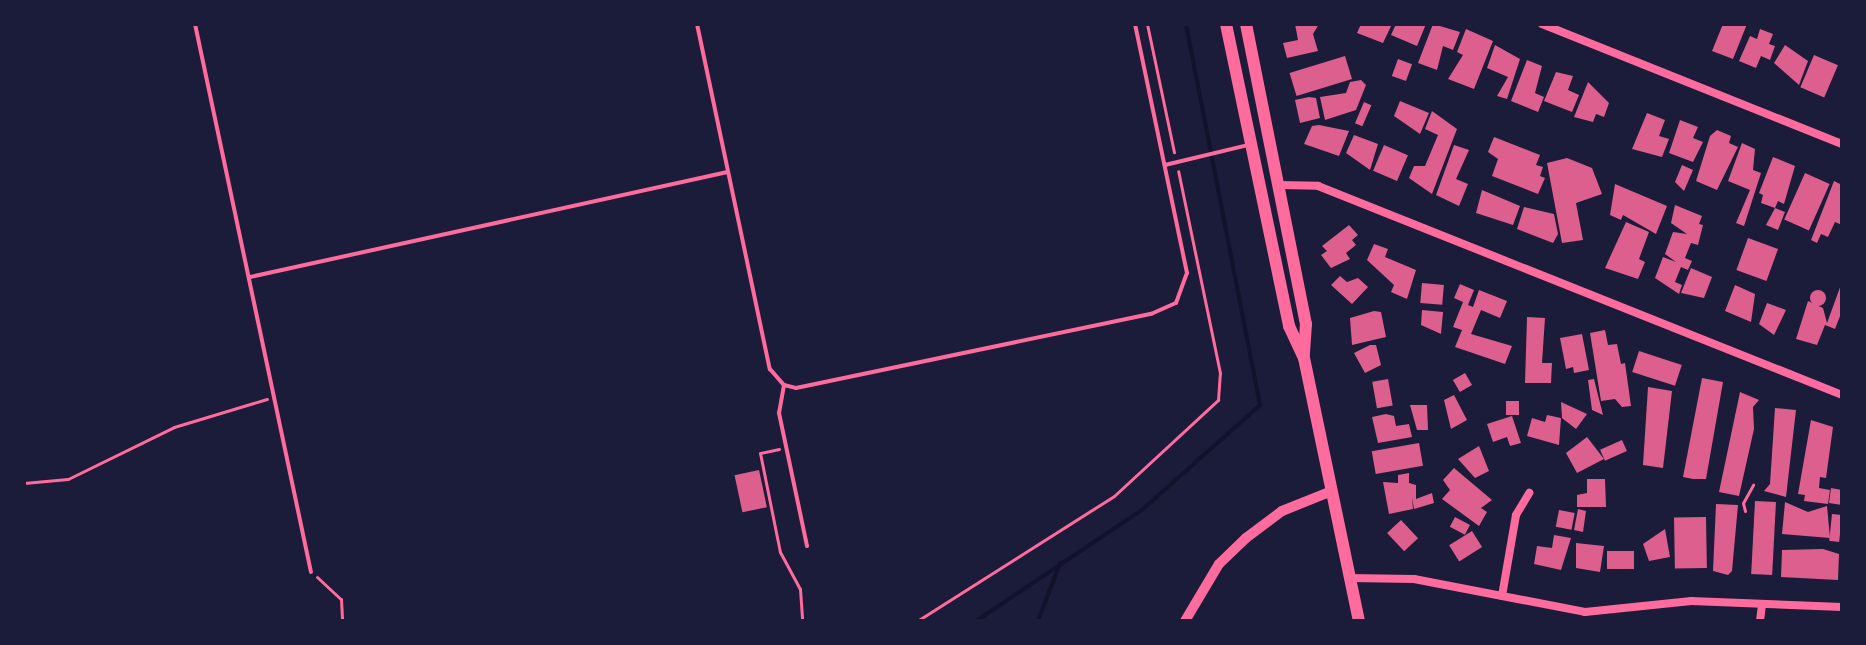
<!DOCTYPE html>
<style>
body{margin:0}
#map{position:relative;width:1866px;height:645px;overflow:hidden;background:#1b1b3a;font-family:Spectral,serif}
div>[style]{position:absolute}
.stream>*{height:4px;margin:-2px;padding:0 2px;transform-origin:2px;border-radius:2px;background:#12122b}
.building>*{inset:0;background:#dd5f8e;transform-origin:0 0}
.round{border-radius:50%}
.path>*{height:3px;margin:-1.5px;padding:0 1.5px;transform-origin:1.5px;border-radius:1.5px;background:#ff6b9d}
.service>*{height:4px;margin:-2px;padding:0 2px;transform-origin:2px;border-radius:2px;background:#ff6b9d}
.minor>*{height:8px;margin:-4px;padding:0 4px;transform-origin:4px;border-radius:4px;background:#ff6b9d}
.tertiary>*{height:10px;margin:-5px;padding:0 5px;transform-origin:5px;border-radius:5px;background:#ff6b9d}
.secondary>*{height:12px;margin:-6px;padding:0 6px;transform-origin:6px;border-radius:6px;background:#ff6b9d}
span{translate:-50% -50%;white-space:nowrap;text-align:center;line-height:1.15;-webkit-text-stroke:7px #1b1b3a;paint-order:stroke}
.frame{position:absolute;inset:0;border:26px solid #1b1b3a;pointer-events:none}
</style>
<div id="map">
<div class="stream">
<div style="left:976px;top:621px;width:201px;rotate:-33.8deg"></div>
<div style="left:1143px;top:509px;width:157px;rotate:-41.6deg"></div>
<div style="left:1260px;top:405px;width:388px;rotate:-101deg"></div>
<div style="left:1038px;top:621px;width:62px;rotate:-69.2deg"></div>
</div>
<div class="building">
<div style="clip-path:polygon(1295px 24px,1319px 24px,1313px 34px,1318px 51px,1287px 58px,1283px 43px,1298px 40px)"></div>
<div style="clip-path:polygon(1361px 24px,1392px 24px,1383px 43px,1357px 33px)"></div>
<div style="clip-path:polygon(1396px 24px,1426px 24px,1417px 46px,1391px 35px)"></div>
<div style="clip-path:polygon(1433px 24px,1460px 32px,1453px 50px,1443px 46px,1437px 70px,1418px 63px)"></div>
<div style="clip-path:polygon(1723px 24px,1747px 24px,1733px 59px,1712px 51px)"></div>
<div style="clip-path:polygon(1466px 29px,1493px 41px,1474px 89px,1448px 79px,1463px 55px,1457px 52px)"></div>
<div style="clip-path:polygon(1760px 29px,1773px 34px,1769px 44px,1775px 46px,1770px 60px,1761px 56px,1756px 68px,1739px 61px,1750px 36px,1757px 39px)"></div>
<div style="clip-path:polygon(1495px 45px,1520px 59px,1507px 99px,1497px 96px,1508px 77px,1487px 68px)"></div>
<div style="clip-path:polygon(1785px 45px,1808px 61px,1799px 85px,1774px 63px)"></div>
<div style="left:1814px;top:55px;width:26px;height:35px;rotate:23deg"></div>
<div style="left:1345px;top:56px;width:24px;height:58px;rotate:73deg"></div>
<div style="left:1398px;top:59px;width:15px;height:18px;rotate:20deg"></div>
<div style="clip-path:polygon(1527px 60px,1542px 66px,1535px 93px,1544px 97px,1538px 112px,1511px 101px)"></div>
<div style="clip-path:polygon(1556px 72px,1573px 76px,1568px 90px,1579px 95px,1572px 112px,1544px 101px)"></div>
<div style="clip-path:polygon(1361px 80px,1366px 85px,1356px 110px,1325px 120px,1320px 97px,1346px 93px,1350px 82px)"></div>
<div style="clip-path:polygon(1588px 82px,1609px 103px,1604px 117px,1596px 114px,1593px 122px,1574px 117px)"></div>
<div style="clip-path:polygon(1309px 97px,1316px 98px,1320px 118px,1300px 123px,1295px 100px)"></div>
<div style="clip-path:polygon(1400px 101px,1429px 113px,1420px 134px,1394px 116px)"></div>
<div style="left:1364px;top:102px;width:8px;height:23px;rotate:23deg"></div>
<div style="clip-path:polygon(1432px 111px,1457px 129px,1432px 194px,1409px 178px,1414px 166px,1425px 166px,1438px 135px,1425px 129px)"></div>
<div style="clip-path:polygon(1647px 113px,1665px 120px,1659px 136px,1669px 139px,1662px 157px,1632px 149px)"></div>
<div style="clip-path:polygon(1680px 120px,1698px 127px,1693px 138px,1703px 142px,1693px 162px,1669px 153px)"></div>
<div style="clip-path:polygon(1319px 125px,1349px 131px,1339px 156px,1304px 144px,1312px 126px)"></div>
<div style="clip-path:polygon(1717px 130px,1731px 136px,1729px 143px,1738px 147px,1717px 190px,1696px 181px,1710px 136px)"></div>
<div style="clip-path:polygon(1354px 135px,1378px 144px,1370px 170px,1346px 153px)"></div>
<div style="clip-path:polygon(1494px 137px,1540px 155px,1536px 165px,1543px 167px,1540px 176px,1545px 178px,1538px 194px,1492px 176px,1498px 159px,1488px 152px)"></div>
<div style="clip-path:polygon(1742px 143px,1755px 149px,1753px 170px,1761px 173px,1744px 226px,1736px 223px,1750px 190px,1728px 181px)"></div>
<div style="left:1384px;top:145px;width:26px;height:28px;rotate:23deg"></div>
<div style="clip-path:polygon(1454px 145px,1469px 150px,1456px 179px,1468px 184px,1459px 206px,1436px 195px)"></div>
<div style="clip-path:polygon(1773px 157px,1795px 166px,1784px 204px,1778px 201px,1775px 208px,1761px 203px,1763px 195px,1759px 193px)"></div>
<div style="clip-path:polygon(1567px 158px,1592px 168px,1602px 194px,1576px 203px,1583px 240px,1562px 243px,1547px 163px)"></div>
<div style="clip-path:polygon(1682px 165px,1693px 170px,1684px 191px,1675px 182px)"></div>
<div style="left:1805px;top:173px;width:27px;height:51px;rotate:24deg"></div>
<div style="clip-path:polygon(1834px 181px,1842px 185px,1842px 225px,1835px 222px,1828px 237px,1821px 234px,1817px 243px,1811px 240px)"></div>
<div style="clip-path:polygon(1615px 184px,1667px 206px,1656px 234px,1623px 215px,1621px 220px,1610px 215px)"></div>
<div style="clip-path:polygon(1482px 190px,1520px 206px,1513px 225px,1476px 213px)"></div>
<div style="clip-path:polygon(1675px 205px,1702px 216px,1699px 224px,1703px 225px,1698px 245px,1691px 243px,1685px 258px,1692px 261px,1688px 270px,1681px 267px,1675px 282px,1682px 285px,1679px 294px,1655px 278px,1663px 257px,1676px 262px,1665px 254px,1673px 232px,1687px 234px,1671px 223px)"></div>
<div style="clip-path:polygon(1524px 207px,1554px 214px,1558px 234px,1553px 243px,1517px 229px)"></div>
<div style="clip-path:polygon(1775px 208px,1785px 212px,1778px 230px,1766px 225px)"></div>
<div style="clip-path:polygon(1626px 222px,1649px 232px,1639px 259px,1645px 262px,1638px 279px,1605px 268px)"></div>
<div style="clip-path:polygon(1349px 225px,1358px 235px,1352px 240px,1356px 245px,1346px 253px,1350px 259px,1331px 268px,1321px 255px,1327px 251px,1322px 246px)"></div>
<div style="left:1748px;top:238px;width:32px;height:34px;rotate:20deg"></div>
<div style="clip-path:polygon(1374px 244px,1388px 249px,1385px 257px,1416px 270px,1407px 299px,1391px 292px,1394px 285px,1367px 260px)"></div>
<div style="clip-path:polygon(1691px 268px,1712px 277px,1704px 298px,1681px 293px)"></div>
<div style="clip-path:polygon(1340px 276px,1347px 282px,1358px 278px,1368px 287px,1352px 304px,1331px 285px)"></div>
<div style="clip-path:polygon(1842px 282px,1842px 311px,1835px 329px,1825px 325px,1817px 345px,1796px 339px,1808px 301px,1823px 308px,1827px 323px)"></div>
<div style="left:1422px;top:283px;width:22px;height:20px;rotate:5deg"></div>
<div style="clip-path:polygon(1460px 284px,1474px 290px,1468px 305px,1473px 307px,1479px 290px,1507px 301px,1500px 318px,1481px 310px,1471px 334px,1512px 346px,1505px 364px,1455px 347px,1462px 330px,1453px 327px,1463px 302px,1454px 298px)"></div>
<div style="clip-path:polygon(1735px 285px,1755px 294px,1751px 322px,1725px 311px)"></div>
<div class="round" style="left:1810px;top:290px;width:16px;height:16px"></div>
<div style="clip-path:polygon(1767px 303px,1786px 310px,1774px 335px,1759px 324px)"></div>
<div style="clip-path:polygon(1422px 310px,1443px 312px,1441px 334px,1421px 325px)"></div>
<div style="clip-path:polygon(1374px 311px,1381px 312px,1386px 337px,1352px 345px,1350px 318px)"></div>
<div style="clip-path:polygon(1527px 317px,1545px 318px,1542px 363px,1552px 363px,1551px 383px,1525px 383px)"></div>
<div style="clip-path:polygon(1605px 330px,1608px 345px,1617px 344px,1621px 364px,1625px 363px,1631px 406px,1622px 407px,1615px 399px,1601px 401px,1590px 333px)"></div>
<div style="clip-path:polygon(1582px 334px,1589px 370px,1574px 373px,1573px 367px,1566px 369px,1560px 338px)"></div>
<div style="clip-path:polygon(1370px 345px,1376px 345px,1381px 365px,1365px 373px,1354px 353px)"></div>
<div style="left:1639px;top:351px;width:45px;height:22px;rotate:18deg"></div>
<div style="left:1465px;top:373px;width:14px;height:14px;rotate:60deg"></div>
<div style="clip-path:polygon(1702px 378px,1723px 382px,1706px 479px,1693px 479px,1683px 477px)"></div>
<div style="left:1388px;top:379px;width:27px;height:16px;rotate:80deg"></div>
<div style="clip-path:polygon(1594px 379px,1603px 415px,1592px 410px,1588px 380px)"></div>
<div style="clip-path:polygon(1648px 387px,1672px 391px,1663px 468px,1643px 465px)"></div>
<div style="clip-path:polygon(1740px 392px,1759px 400px,1753px 407px,1754px 429px,1739px 496px,1719px 492px)"></div>
<div style="clip-path:polygon(1454px 395px,1467px 420px,1451px 429px,1444px 400px)"></div>
<div style="left:1506px;top:401px;width:13px;height:14px"></div>
<div style="clip-path:polygon(1561px 402px,1587px 414px,1576px 429px,1562px 418px)"></div>
<div style="clip-path:polygon(1410px 405px,1427px 405px,1428px 430px,1417px 430px)"></div>
<div style="clip-path:polygon(1775px 408px,1796px 410px,1786px 497px,1764px 491px,1770px 484px)"></div>
<div style="clip-path:polygon(1386px 414px,1394px 416px,1396px 426px,1409px 424px,1412px 437px,1378px 443px,1372px 417px)"></div>
<div style="clip-path:polygon(1547px 415px,1561px 418px,1559px 445px,1527px 436px,1532px 418px,1545px 422px)"></div>
<div style="clip-path:polygon(1512px 416px,1521px 443px,1510px 446px,1507px 437px,1493px 442px,1487px 424px)"></div>
<div style="clip-path:polygon(1811px 420px,1833px 427px,1826px 478px,1820px 477px,1819px 488px,1830px 490px,1828px 504px,1804px 501px,1805px 495px,1798px 494px)"></div>
<div style="clip-path:polygon(1587px 437px,1604px 459px,1577px 473px,1566px 453px)"></div>
<div style="left:1622px;top:440px;width:12px;height:24px;rotate:66deg"></div>
<div style="left:1419px;top:443px;width:23px;height:48px;rotate:80deg"></div>
<div style="clip-path:polygon(1479px 446px,1489px 471px,1475px 478px,1458px 459px)"></div>
<div style="clip-path:polygon(1454px 468px,1492px 500px,1481px 508px,1487px 512px,1479px 526px,1442px 499px,1450px 490px,1443px 480px)"></div>
<div style="left:759px;top:470px;width:38px;height:25px;rotate:78deg"></div>
<div style="clip-path:polygon(1409px 473px,1409px 483px,1416px 485px,1416px 499px,1432px 493px,1434px 503px,1414px 509px,1412px 497px,1413px 509px,1389px 514px,1383px 482px,1398px 483px,1398px 475px)"></div>
<div style="clip-path:polygon(1587px 479px,1605px 479px,1606px 507px,1577px 507px,1577px 495px,1587px 493px)"></div>
<div style="clip-path:polygon(1831px 488px,1842px 490px,1842px 505px,1829px 503px)"></div>
<div style="left:1755px;top:501px;width:21px;height:73px;rotate:3deg"></div>
<div style="clip-path:polygon(1785px 502px,1808px 512px,1827px 506px,1830px 538px,1782px 534px)"></div>
<div style="clip-path:polygon(1716px 504px,1738px 505px,1732px 571px,1728px 575px,1713px 571px)"></div>
<div style="clip-path:polygon(1578px 509px,1586px 511px,1583px 532px,1574px 530px)"></div>
<div style="left:1559px;top:510px;width:16px;height:17px;rotate:11deg"></div>
<div style="left:1832px;top:514px;width:10px;height:27px;rotate:6deg"></div>
<div style="left:1455px;top:517px;width:17px;height:11px;rotate:28deg"></div>
<div style="left:1706px;top:517px;width:51px;height:32px;rotate:89deg"></div>
<div style="left:1401px;top:520px;width:25px;height:19px;rotate:47deg"></div>
<div style="clip-path:polygon(1665px 529px,1670px 557px,1649px 561px,1643px 544px)"></div>
<div style="left:1472px;top:531px;width:19px;height:27px;rotate:58deg"></div>
<div style="clip-path:polygon(1554px 535px,1571px 538px,1561px 570px,1534px 564px,1537px 546px,1552px 548px)"></div>
<div style="clip-path:polygon(1576px 543px,1604px 546px,1600px 572px,1576px 568px)"></div>
<div style="clip-path:polygon(1823px 549px,1839px 554px,1838px 580px,1781px 577px,1782px 550px)"></div>
<div style="left:1607px;top:551px;width:27px;height:18px"></div>
</div>
<div class="path">
<div style="left:1147px;top:24px;width:131px;rotate:78.1deg"></div>
<div style="left:779px;top:449px;width:19px;rotate:168deg"></div>
<div style="left:760px;top:453px;width:101px;rotate:78.6deg"></div>
<div style="left:780px;top:552px;width:42px;rotate:61.6deg"></div>
<div style="left:800px;top:589px;width:32px;rotate:86deg"></div>
<div style="left:24px;top:483px;width:44px;rotate:-5.2deg"></div>
<div style="left:68px;top:479px;width:118px;rotate:-26.1deg"></div>
<div style="left:174px;top:427px;width:97px;rotate:-16.8deg"></div>
<div style="left:1745px;top:511px;width:8px;rotate:-104deg"></div>
<div style="left:1743px;top:503px;width:21px;rotate:-61deg"></div>
<div style="left:317px;top:577px;width:33px;rotate:43deg"></div>
<div style="left:341px;top:599px;width:22px;rotate:87deg"></div>
<div style="left:917px;top:621px;width:233px;rotate:-32.4deg"></div>
<div style="left:1114px;top:496px;width:142px;rotate:-42.7deg"></div>
<div style="left:1218px;top:400px;width:27px;rotate:-86deg"></div>
<div style="left:1220px;top:373px;width:206px;rotate:-101.7deg"></div>
</div>
<div class="service">
<div style="left:195px;top:24px;width:560px;rotate:78.05deg"></div>
<div style="left:697px;top:24px;width:353px;rotate:78.1deg"></div>
<div style="left:770px;top:369px;width:21px;rotate:49deg"></div>
<div style="left:784px;top:385px;width:12px;rotate:14deg"></div>
<div style="left:796px;top:388px;width:363px;rotate:-11.8deg"></div>
<div style="left:1151px;top:314px;width:27px;rotate:-24deg"></div>
<div style="left:1176px;top:303px;width:32px;rotate:-70deg"></div>
<div style="left:1187px;top:273px;width:254px;rotate:-101.8deg"></div>
<div style="left:1165px;top:165px;width:85px;rotate:-13.5deg"></div>
<div style="left:250px;top:277px;width:489px;rotate:-12.4deg"></div>
<div style="left:784px;top:385px;width:28px;rotate:100deg"></div>
<div style="left:779px;top:413px;width:136px;rotate:78.1deg"></div>
</div>
<div class="minor">
<div style="left:1542px;top:24px;width:323px;rotate:21.8deg"></div>
<div style="left:1279px;top:185px;width:39px;rotate:1deg"></div>
<div style="left:1318px;top:186px;width:564px;rotate:21.74deg"></div>
<div style="left:1349px;top:578px;width:65px;rotate:0.9deg"></div>
<div style="left:1414px;top:579px;width:174px;rotate:10.9deg"></div>
<div style="left:1585px;top:612px;width:107px;rotate:-5.9deg"></div>
<div style="left:1691px;top:601px;width:151px;rotate:2.3deg"></div>
<div style="left:1502px;top:596px;width:82px;rotate:-80.2deg"></div>
<div style="left:1516px;top:515px;width:26px;rotate:-59deg"></div>
<div style="left:1760px;top:621px;width:17px;rotate:-83deg"></div>
</div>
<div class="tertiary">
<div style="left:1185px;top:621px;width:66px;rotate:-59.2deg"></div>
<div style="left:1219px;top:564px;width:37px;rotate:-44deg"></div>
<div style="left:1246px;top:538px;width:45px;rotate:-36.9deg"></div>
<div style="left:1282px;top:511px;width:54px;rotate:-21.8deg"></div>
</div>
<div class="secondary">
<div style="left:1226px;top:24px;width:309px;rotate:78.2deg"></div>
<div style="left:1289px;top:326px;width:35px;rotate:65deg"></div>
<div style="left:1304px;top:358px;width:269px;rotate:78.2deg"></div>
<div style="left:1246px;top:24px;width:306px;rotate:78.7deg"></div>
<div style="left:1306px;top:324px;width:31px;rotate:94deg"></div>
</div>
<div class="frame"></div>
</div>
